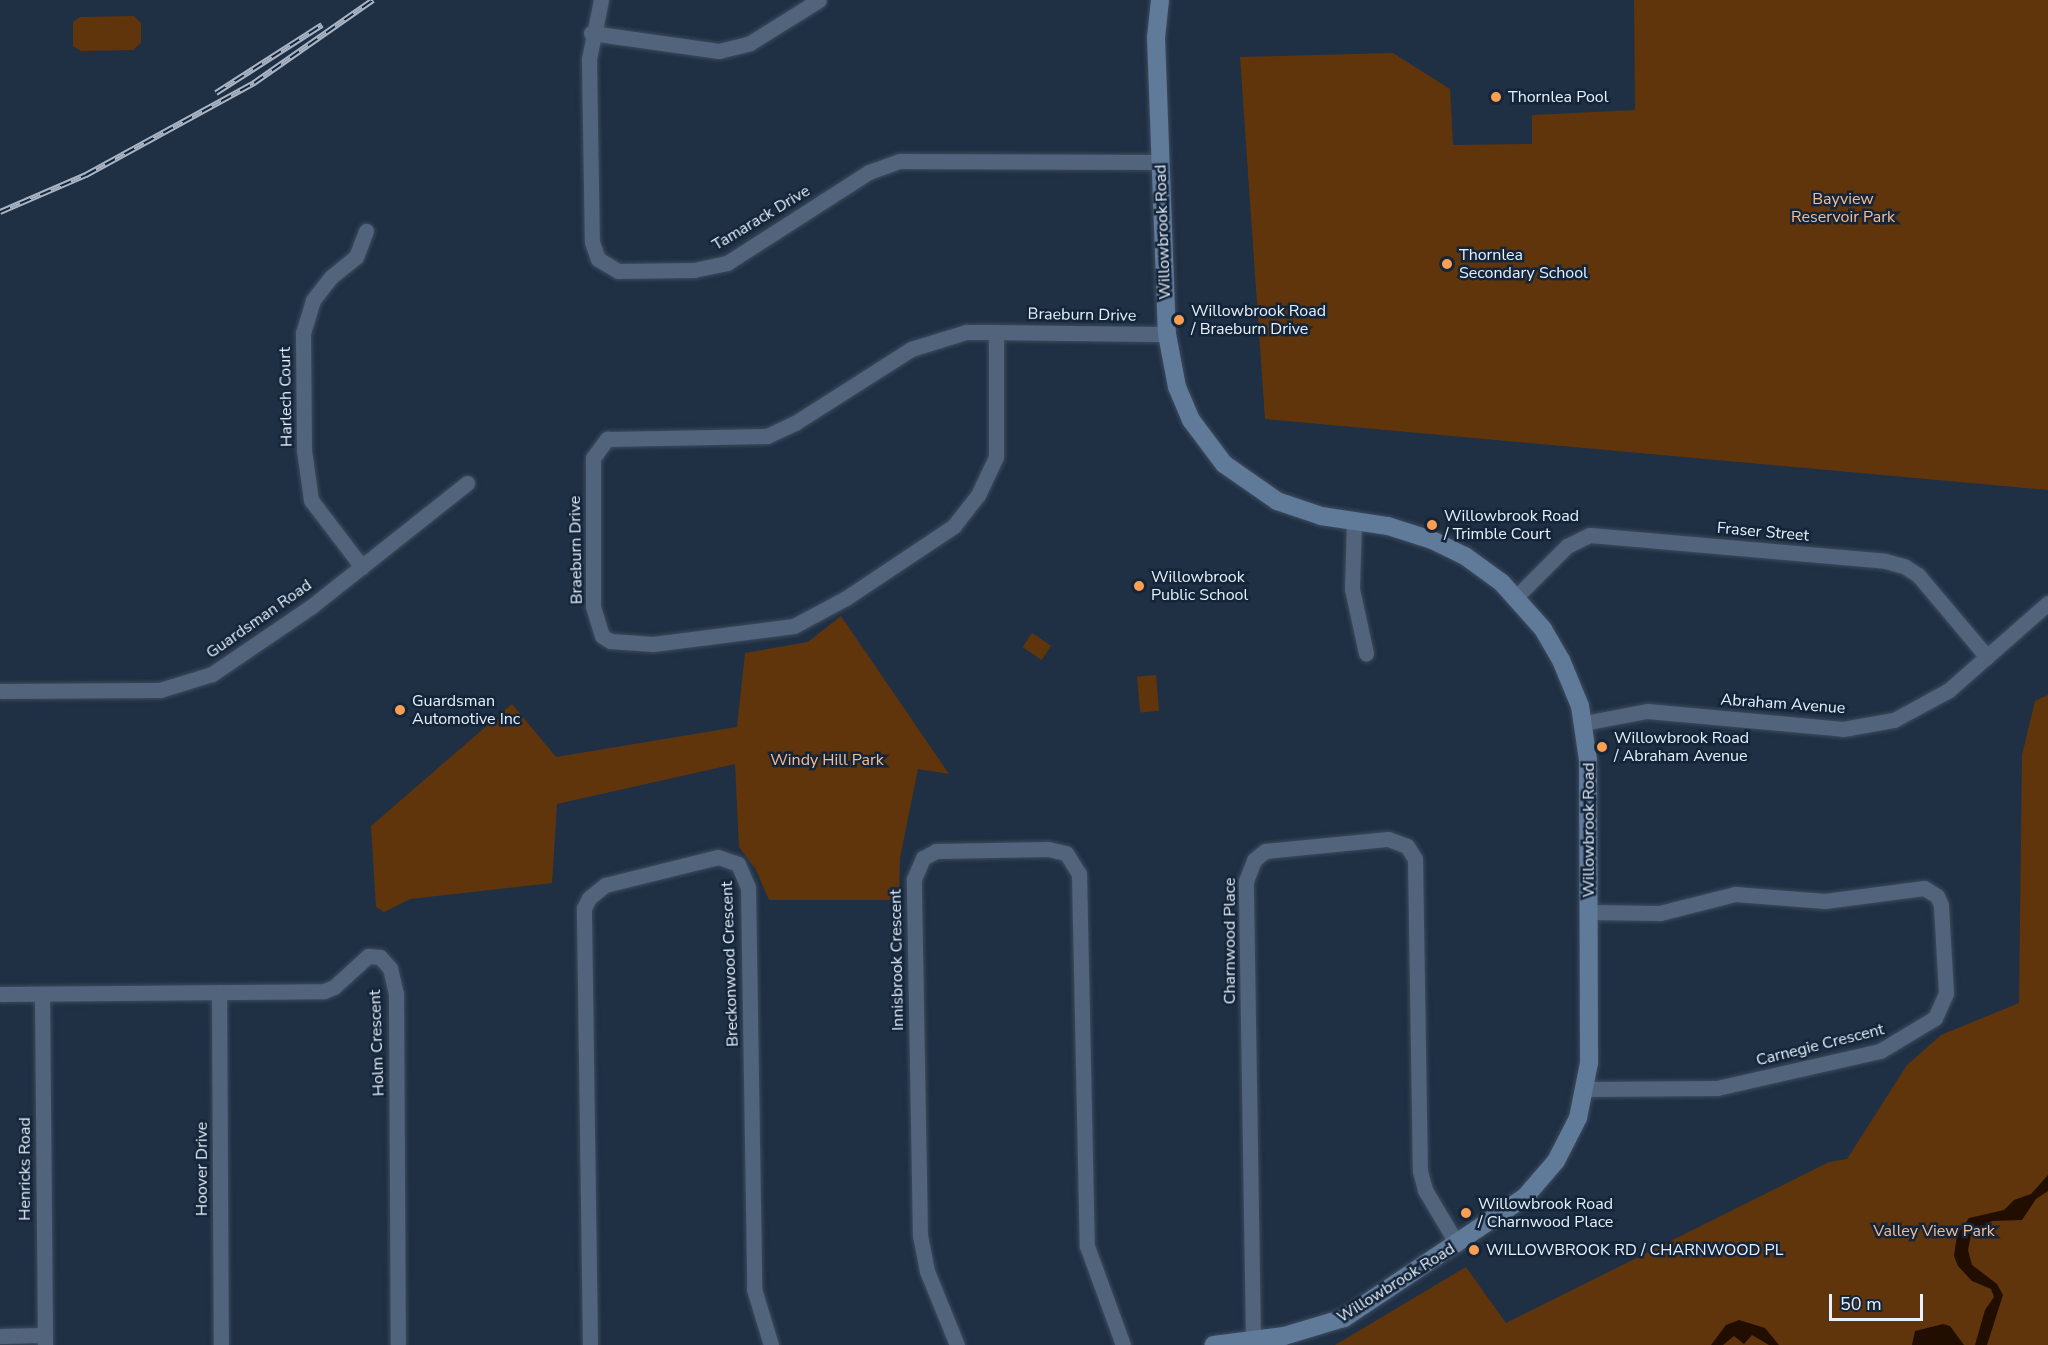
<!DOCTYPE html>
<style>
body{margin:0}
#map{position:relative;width:2048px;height:1345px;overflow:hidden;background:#1f2f44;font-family:"Nunito Sans",sans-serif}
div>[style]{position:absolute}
.green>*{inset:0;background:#61350c;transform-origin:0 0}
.water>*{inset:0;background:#220e00}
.roads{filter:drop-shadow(0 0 2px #3d4b5c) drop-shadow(0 0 2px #3d4b5c)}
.street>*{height:15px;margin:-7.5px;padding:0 7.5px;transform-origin:7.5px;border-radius:7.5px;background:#52647b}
.secondary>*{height:18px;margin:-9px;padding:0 9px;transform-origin:9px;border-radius:9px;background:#607a9a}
.rail>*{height:6px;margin-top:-3px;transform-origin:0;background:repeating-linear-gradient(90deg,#152539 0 11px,#a9b5c5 0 22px);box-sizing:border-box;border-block:2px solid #a9b5c5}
.dots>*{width:16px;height:16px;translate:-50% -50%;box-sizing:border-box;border:3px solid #152539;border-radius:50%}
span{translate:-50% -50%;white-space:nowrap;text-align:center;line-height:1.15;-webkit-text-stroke:5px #152539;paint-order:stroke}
.poi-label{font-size:16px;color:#e6f1fe}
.left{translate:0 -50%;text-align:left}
.park-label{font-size:16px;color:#f6be95}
.street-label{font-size:16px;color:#e6f1fe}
.scale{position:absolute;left:1829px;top:1294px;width:94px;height:27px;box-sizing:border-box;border:3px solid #e6f1fe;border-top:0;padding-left:8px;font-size:18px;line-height:21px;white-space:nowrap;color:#e6f1fe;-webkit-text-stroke:4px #152539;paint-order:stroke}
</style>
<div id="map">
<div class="green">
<div style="clip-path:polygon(1634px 0,2048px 0,2048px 490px,1265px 419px,1240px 57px,1393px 53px,1450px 89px,1453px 145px,1532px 144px,1532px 115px,1635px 110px)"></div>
<div style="clip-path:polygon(134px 16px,141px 23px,141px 43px,133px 50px,81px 51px,73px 46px,73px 22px,80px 17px)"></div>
<div style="clip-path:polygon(841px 616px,949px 774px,918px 769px,900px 858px,899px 900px,769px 900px,756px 870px,739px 847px,735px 764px,557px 804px,552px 883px,410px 899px,384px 912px,376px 907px,371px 826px,512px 704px,556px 757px,737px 727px,745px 653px,808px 642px)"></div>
<div style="left:1032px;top:633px;width:23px;height:17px;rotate:34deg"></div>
<div style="left:1156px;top:675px;width:36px;height:19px;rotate:85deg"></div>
<div style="clip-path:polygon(2048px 695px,2048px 1345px,1335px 1345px,1466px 1267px,1506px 1323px,1829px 1162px,1847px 1159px,1907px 1065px,1941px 1035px,2019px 1003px,2022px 755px,2035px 701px)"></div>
</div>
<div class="water">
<div style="clip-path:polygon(2048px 1175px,2048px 1191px,2036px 1199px,2022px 1220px,1992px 1221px,1971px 1235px,1968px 1250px,1972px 1265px,1997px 1284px,2003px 1295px,1987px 1345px,1975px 1345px,1985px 1310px,1994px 1297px,1991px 1289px,1972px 1281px,1958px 1266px,1954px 1256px,1957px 1235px,1969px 1218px,2004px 1210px,2014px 1200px,2031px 1194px)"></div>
<div style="clip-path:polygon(1739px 1320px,1765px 1328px,1779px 1345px,1769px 1345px,1752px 1335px,1744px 1344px,1734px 1336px,1723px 1345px,1711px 1345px,1726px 1325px)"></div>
<div style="clip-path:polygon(1943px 1324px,1950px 1326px,1964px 1345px,1912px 1345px,1915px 1331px)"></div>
</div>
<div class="roads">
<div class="street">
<div style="left:601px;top:0;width:60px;rotate:101.5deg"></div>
<div style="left:589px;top:59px;width:183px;rotate:89.1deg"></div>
<div style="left:592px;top:242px;width:18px;rotate:71deg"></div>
<div style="left:598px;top:259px;width:23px;rotate:31deg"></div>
<div style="left:618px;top:271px;width:76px;rotate:-0.8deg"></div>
<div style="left:694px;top:270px;width:34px;rotate:-12deg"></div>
<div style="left:727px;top:263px;width:169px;rotate:-32.7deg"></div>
<div style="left:869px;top:172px;width:33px;rotate:-20deg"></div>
<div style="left:900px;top:161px;width:261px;rotate:0.2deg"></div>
<div style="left:591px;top:33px;width:129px;rotate:8deg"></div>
<div style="left:719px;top:51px;width:32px;rotate:-14deg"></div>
<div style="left:750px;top:43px;width:81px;rotate:-31.9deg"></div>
<div style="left:996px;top:332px;width:125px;rotate:90deg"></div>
<div style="left:996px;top:457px;width:42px;rotate:115.3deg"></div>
<div style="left:978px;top:495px;width:39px;rotate:128deg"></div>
<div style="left:954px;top:526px;width:130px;rotate:146.3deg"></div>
<div style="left:846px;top:598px;width:59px;rotate:151.7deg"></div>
<div style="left:794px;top:626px;width:142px;rotate:172.7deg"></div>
<div style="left:653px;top:644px;width:43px;rotate:-176deg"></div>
<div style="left:610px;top:641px;width:9px;rotate:-148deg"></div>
<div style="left:602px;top:636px;width:31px;rotate:-107deg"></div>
<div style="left:593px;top:606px;width:148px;rotate:-90deg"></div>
<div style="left:593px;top:458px;width:24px;rotate:-54deg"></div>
<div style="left:607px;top:439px;width:160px;rotate:-1.1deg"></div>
<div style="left:767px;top:436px;width:31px;rotate:-25deg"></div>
<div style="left:795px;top:423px;width:138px;rotate:-32.5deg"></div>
<div style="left:911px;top:349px;width:58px;rotate:-17.2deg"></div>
<div style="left:966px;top:332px;width:30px"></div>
<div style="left:996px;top:332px;width:171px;rotate:0.7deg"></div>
<div style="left:1354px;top:521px;width:68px;rotate:91.7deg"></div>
<div style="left:1352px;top:589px;width:66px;rotate:77.7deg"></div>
<div style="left:362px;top:567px;width:84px;rotate:-127.3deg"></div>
<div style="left:311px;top:500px;width:50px;rotate:-98deg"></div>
<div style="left:304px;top:450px;width:117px;rotate:-90.5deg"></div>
<div style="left:303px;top:333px;width:34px;rotate:-73deg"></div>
<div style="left:313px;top:300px;width:29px;rotate:-52deg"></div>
<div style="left:331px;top:277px;width:32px;rotate:-39deg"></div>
<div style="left:356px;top:257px;width:28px;rotate:-69deg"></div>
<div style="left:1517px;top:596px;width:71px;rotate:-45deg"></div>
<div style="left:1567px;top:546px;width:25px;rotate:-26deg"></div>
<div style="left:1590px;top:535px;width:296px;rotate:5deg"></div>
<div style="left:1885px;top:561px;width:20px;rotate:15deg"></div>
<div style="left:1904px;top:566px;width:17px;rotate:33deg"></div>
<div style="left:1918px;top:575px;width:107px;rotate:49.9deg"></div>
<div style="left:0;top:691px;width:160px;rotate:-0.4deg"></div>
<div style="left:160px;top:690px;width:54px;rotate:-17.1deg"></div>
<div style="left:212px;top:674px;width:121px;rotate:-34.2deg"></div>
<div style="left:312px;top:606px;width:198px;rotate:-38.4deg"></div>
<div style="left:1584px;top:723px;width:64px;rotate:-10.8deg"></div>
<div style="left:1647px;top:711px;width:197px;rotate:5.2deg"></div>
<div style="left:1843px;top:729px;width:52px;rotate:-10deg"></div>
<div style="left:1894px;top:720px;width:63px;rotate:-28.6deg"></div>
<div style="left:1949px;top:690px;width:132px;rotate:-41.3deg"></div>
<div style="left:219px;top:992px;width:353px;rotate:89.7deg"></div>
<div style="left:0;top:994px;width:324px;rotate:-0.5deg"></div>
<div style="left:324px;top:991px;width:11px;rotate:-22deg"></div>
<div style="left:334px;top:987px;width:46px;rotate:-42.4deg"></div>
<div style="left:368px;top:956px;width:12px;rotate:5deg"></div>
<div style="left:380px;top:957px;width:15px;rotate:48deg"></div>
<div style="left:390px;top:968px;width:27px;rotate:77deg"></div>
<div style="left:396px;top:994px;width:351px;rotate:89.7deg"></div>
<div style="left:42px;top:994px;width:351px;rotate:89.5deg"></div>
<div style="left:1586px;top:1089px;width:131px;rotate:-0.4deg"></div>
<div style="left:1717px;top:1088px;width:167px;rotate:-12.8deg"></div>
<div style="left:1880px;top:1051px;width:64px;rotate:-31deg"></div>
<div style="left:1935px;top:1018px;width:27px;rotate:-66deg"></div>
<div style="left:1946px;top:993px;width:88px;rotate:-93.3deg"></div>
<div style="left:1941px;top:905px;width:10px;rotate:-114deg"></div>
<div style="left:1937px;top:896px;width:15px;rotate:-148deg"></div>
<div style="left:1924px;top:888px;width:100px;rotate:172.5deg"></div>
<div style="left:1825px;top:901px;width:90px;rotate:-175.6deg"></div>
<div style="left:1735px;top:894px;width:77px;rotate:165.8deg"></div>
<div style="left:1660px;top:913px;width:71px;rotate:-179.2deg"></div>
<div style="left:0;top:1336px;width:44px;rotate:-1.3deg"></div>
<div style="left:1253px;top:1340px;width:459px;rotate:-90.9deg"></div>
<div style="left:1246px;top:881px;width:22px;rotate:-69deg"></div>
<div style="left:1254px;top:860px;width:14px;rotate:-39deg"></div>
<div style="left:1265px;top:851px;width:124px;rotate:-5.6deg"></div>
<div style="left:1388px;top:839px;width:20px;rotate:20deg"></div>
<div style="left:1407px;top:846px;width:15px;rotate:58deg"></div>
<div style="left:1415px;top:859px;width:312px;rotate:89.1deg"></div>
<div style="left:1420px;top:1171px;width:20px;rotate:75deg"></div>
<div style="left:1425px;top:1190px;width:63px;rotate:59.3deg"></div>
<div style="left:590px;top:1345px;width:437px;rotate:-90.8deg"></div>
<div style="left:584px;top:908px;width:11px;rotate:-63deg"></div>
<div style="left:589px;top:898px;width:21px;rotate:-39deg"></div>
<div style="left:605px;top:885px;width:116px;rotate:-13.9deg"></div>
<div style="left:718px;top:857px;width:21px;rotate:19deg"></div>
<div style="left:738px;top:864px;width:25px;rotate:67deg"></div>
<div style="left:748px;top:887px;width:402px;rotate:89.1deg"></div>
<div style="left:754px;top:1289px;width:59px;rotate:73.1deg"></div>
<div style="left:957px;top:1345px;width:80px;rotate:-112.1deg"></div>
<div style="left:927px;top:1271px;width:36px;rotate:-101deg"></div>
<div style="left:920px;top:1236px;width:357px;rotate:-91deg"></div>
<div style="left:914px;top:879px;width:23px;rotate:-67deg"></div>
<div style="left:923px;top:858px;width:15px;rotate:-28deg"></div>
<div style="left:936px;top:851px;width:112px;rotate:-1deg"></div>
<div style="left:1048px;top:849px;width:18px;rotate:13deg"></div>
<div style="left:1066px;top:853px;width:25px;rotate:58deg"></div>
<div style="left:1079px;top:874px;width:372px;rotate:88.8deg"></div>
<div style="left:1087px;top:1246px;width:105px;rotate:70deg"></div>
</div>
<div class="secondary">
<div style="left:1160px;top:0;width:37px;rotate:96deg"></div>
<div style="left:1156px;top:37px;width:297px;rotate:87.9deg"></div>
<div style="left:1167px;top:334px;width:54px;rotate:79.3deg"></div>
<div style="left:1177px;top:387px;width:36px;rotate:67deg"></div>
<div style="left:1191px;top:420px;width:55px;rotate:53.1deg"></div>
<div style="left:1224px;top:464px;width:65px;rotate:34.9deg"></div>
<div style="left:1277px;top:501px;width:46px;rotate:18.8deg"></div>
<div style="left:1321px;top:516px;width:68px;rotate:8.5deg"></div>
<div style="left:1388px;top:526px;width:46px;rotate:17.7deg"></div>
<div style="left:1432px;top:540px;width:37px;rotate:26deg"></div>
<div style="left:1465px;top:556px;width:46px;rotate:36.1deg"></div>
<div style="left:1502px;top:583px;width:62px;rotate:48.3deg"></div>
<div style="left:1543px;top:629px;width:36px;rotate:60deg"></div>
<div style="left:1561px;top:660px;width:50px;rotate:67.6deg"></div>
<div style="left:1580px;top:706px;width:55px;rotate:81.6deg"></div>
<div style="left:1588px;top:760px;width:303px;rotate:89.8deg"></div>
<div style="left:1589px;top:1063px;width:56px;rotate:101.3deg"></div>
<div style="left:1578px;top:1118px;width:48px;rotate:117.1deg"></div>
<div style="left:1556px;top:1161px;width:48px;rotate:130.7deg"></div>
<div style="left:1525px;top:1197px;width:218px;rotate:146.2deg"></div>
<div style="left:1344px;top:1318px;width:63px;rotate:163.3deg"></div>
<div style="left:1284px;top:1336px;width:71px;rotate:172.7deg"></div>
</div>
</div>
<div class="rail">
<div style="left:216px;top:93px;width:126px;rotate:-32.7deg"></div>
<div style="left:0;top:212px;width:94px;rotate:-23.3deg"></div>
<div style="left:86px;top:175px;width:192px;rotate:-28.7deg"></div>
<div style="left:254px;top:83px;width:145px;rotate:-34.9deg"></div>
</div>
<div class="dots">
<div style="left:1496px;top:97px;background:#fb9e51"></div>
<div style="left:1447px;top:264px;background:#fb9e51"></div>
<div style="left:1179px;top:320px;background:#fb9e51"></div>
<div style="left:1432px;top:525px;background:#fb9e51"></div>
<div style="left:1139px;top:586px;background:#fb9e51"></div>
<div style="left:400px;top:710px;background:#fb9e51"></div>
<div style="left:1602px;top:747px;background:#fb9e51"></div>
<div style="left:1466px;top:1213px;background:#fb9e51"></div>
<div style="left:1474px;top:1250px;background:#fb9e51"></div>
</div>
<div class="poi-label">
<span class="left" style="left:1508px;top:97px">Thornlea Pool</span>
<span class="left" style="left:1459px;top:264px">Thornlea<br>Secondary School</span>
<span class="left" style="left:1191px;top:320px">Willowbrook Road<br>/ Braeburn Drive</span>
<span class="left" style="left:1444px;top:525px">Willowbrook Road<br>/ Trimble Court</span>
<span class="left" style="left:1151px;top:586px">Willowbrook<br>Public School</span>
<span class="left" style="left:412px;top:710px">Guardsman<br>Automotive Inc</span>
<span class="left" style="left:1614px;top:747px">Willowbrook Road<br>/ Abraham Avenue</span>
<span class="left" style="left:1478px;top:1213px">Willowbrook Road<br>/ Charnwood Place</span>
<span class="left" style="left:1486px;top:1250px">WILLOWBROOK RD / CHARNWOOD PL</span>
</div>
<div class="park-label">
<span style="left:1843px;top:208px">Bayview<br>Reservoir Park</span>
<span style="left:827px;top:760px">Windy Hill Park</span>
<span style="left:1934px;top:1231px">Valley View Park</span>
</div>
<div class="street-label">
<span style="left:761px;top:218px;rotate:-31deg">Tamarack Drive</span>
<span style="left:1163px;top:232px;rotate:-92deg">Willowbrook Road</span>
<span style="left:1082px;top:315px;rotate:1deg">Braeburn Drive</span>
<span style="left:286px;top:397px;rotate:-91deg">Harlech Court</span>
<span style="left:1763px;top:532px;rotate:5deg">Fraser Street</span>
<span style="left:576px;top:550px;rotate:-91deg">Braeburn Drive</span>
<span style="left:259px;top:619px;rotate:-35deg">Guardsman Road</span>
<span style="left:1783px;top:704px;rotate:4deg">Abraham Avenue</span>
<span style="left:1589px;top:830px;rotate:-90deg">Willowbrook Road</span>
<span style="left:1230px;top:941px;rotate:-90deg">Charnwood Place</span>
<span style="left:897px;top:960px;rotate:-91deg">Innisbrook Crescent</span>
<span style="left:730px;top:964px;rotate:-92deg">Breckonwood Crescent</span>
<span style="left:377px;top:1043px;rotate:-92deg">Holm Crescent</span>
<span style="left:1820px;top:1045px;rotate:-14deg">Carnegie Crescent</span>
<span style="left:25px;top:1169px;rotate:-90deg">Henricks Road</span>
<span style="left:202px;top:1169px;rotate:-90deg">Hoover Drive</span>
<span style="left:1396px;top:1283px;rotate:-32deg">Willowbrook Road</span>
</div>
<div class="scale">50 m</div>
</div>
